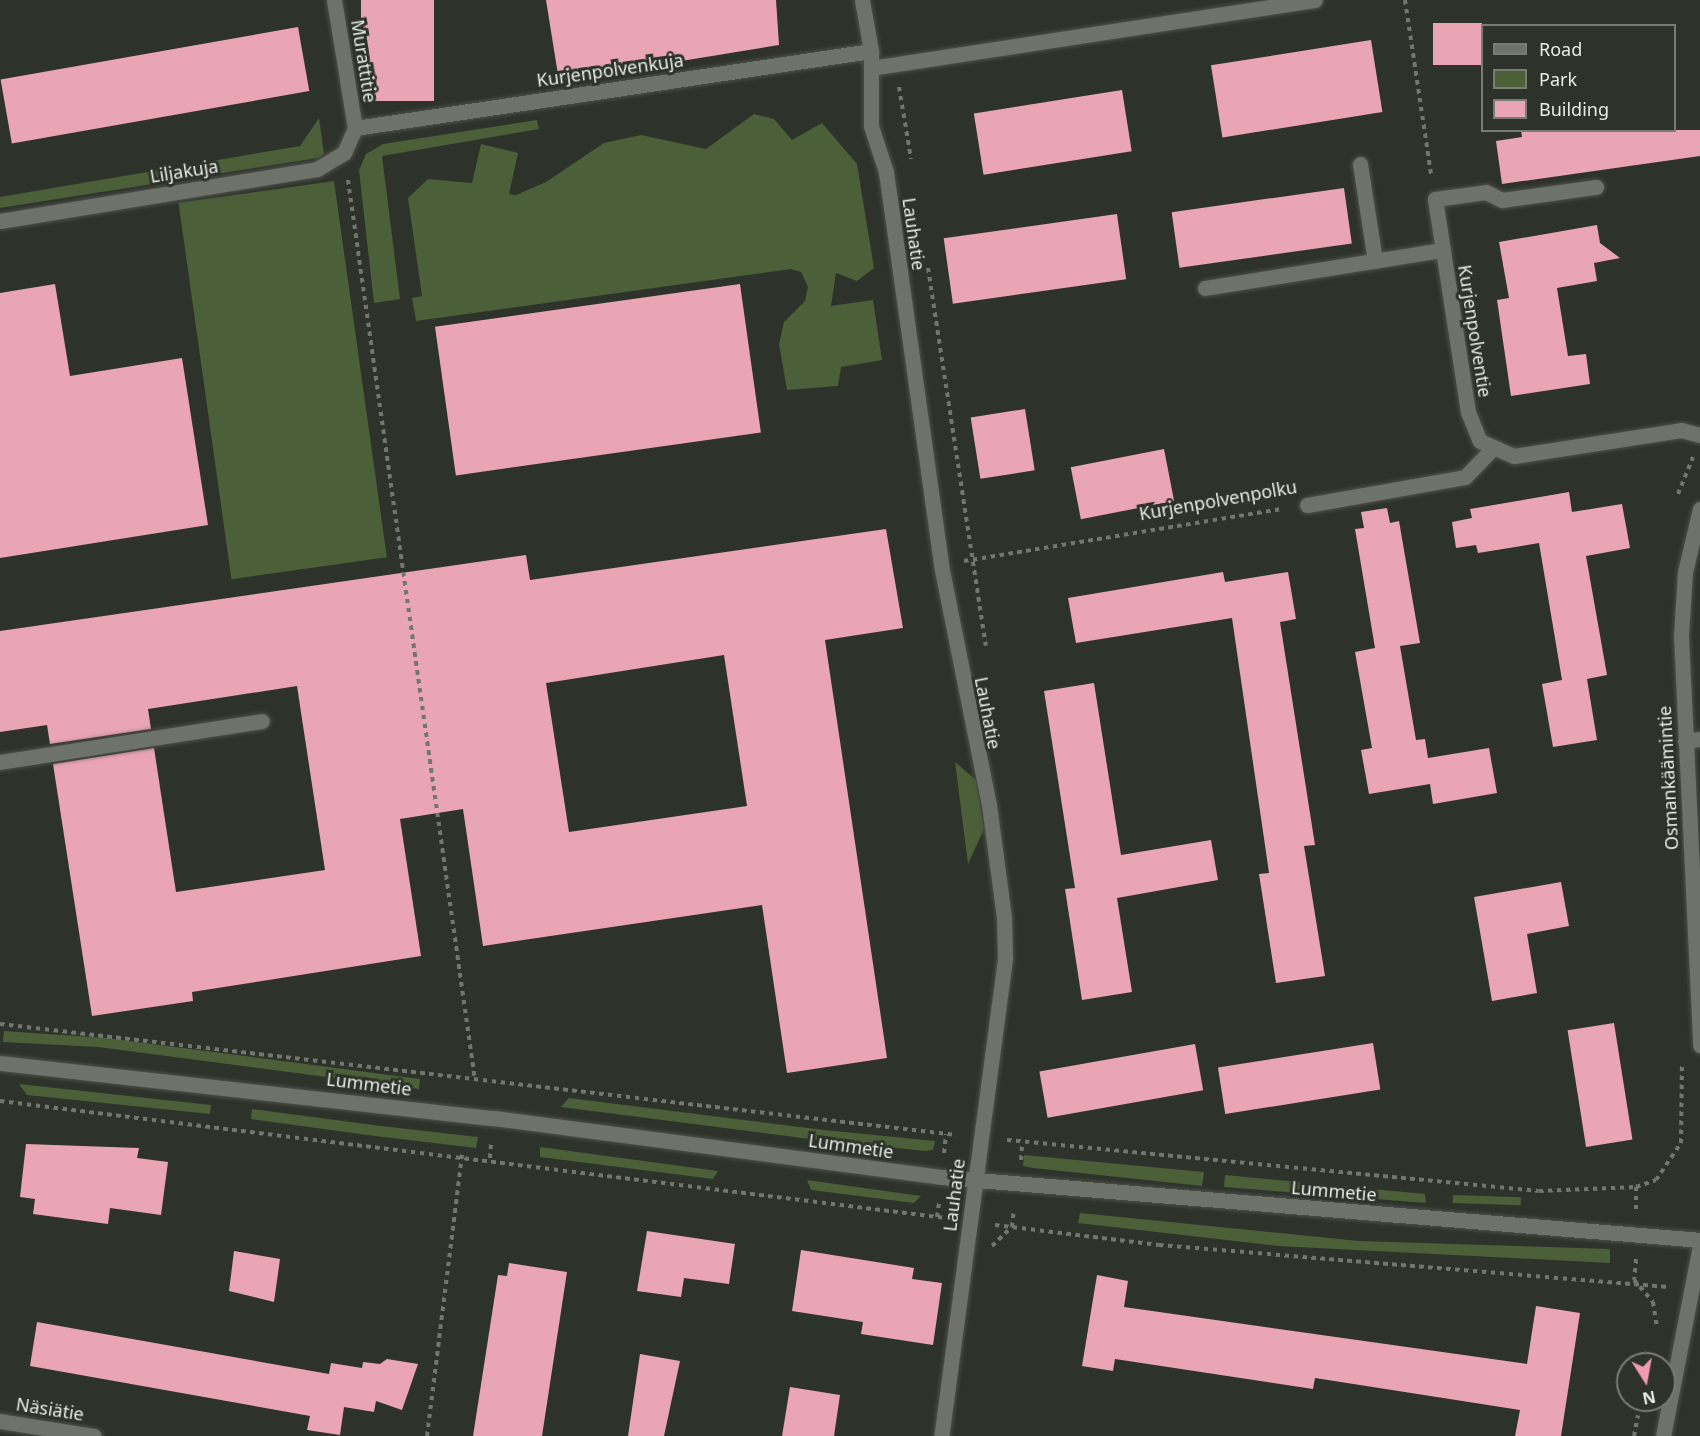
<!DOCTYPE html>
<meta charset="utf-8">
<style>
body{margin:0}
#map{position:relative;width:1700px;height:1436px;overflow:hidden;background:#2d322a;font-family:"Noto Sans",sans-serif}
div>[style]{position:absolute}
.green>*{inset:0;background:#4b5f39;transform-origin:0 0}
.building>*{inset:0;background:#eaa5b5;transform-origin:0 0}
.path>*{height:4px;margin-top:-2px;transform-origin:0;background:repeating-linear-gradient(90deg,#72766f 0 4.5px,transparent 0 9px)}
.roads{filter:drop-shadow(0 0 2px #4d504a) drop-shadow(0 0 2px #4d504a)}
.service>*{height:15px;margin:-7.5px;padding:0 7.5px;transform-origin:7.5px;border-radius:7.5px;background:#6d726a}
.minor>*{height:15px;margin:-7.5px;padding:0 7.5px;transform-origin:7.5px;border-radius:7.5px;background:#6d726a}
.tertiary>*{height:15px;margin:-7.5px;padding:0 7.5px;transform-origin:7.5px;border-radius:7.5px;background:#6d726a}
span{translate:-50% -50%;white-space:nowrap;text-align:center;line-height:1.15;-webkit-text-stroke:6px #2d322a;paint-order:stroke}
.street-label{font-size:18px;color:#e8ebe6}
.legend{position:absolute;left:1481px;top:24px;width:195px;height:108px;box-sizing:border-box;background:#2d322a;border:2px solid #787c75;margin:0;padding:8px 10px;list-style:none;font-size:18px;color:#e8ebe6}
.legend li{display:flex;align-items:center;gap:12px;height:30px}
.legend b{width:30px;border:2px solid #787c75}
.north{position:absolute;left:1616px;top:1352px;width:60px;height:60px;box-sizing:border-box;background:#2d322a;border:2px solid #787c75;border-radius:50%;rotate:169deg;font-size:16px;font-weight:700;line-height:24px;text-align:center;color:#e8ebe6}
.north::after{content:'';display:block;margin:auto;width:21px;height:27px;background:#f29ab0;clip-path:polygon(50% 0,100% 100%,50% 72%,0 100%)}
</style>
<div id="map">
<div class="green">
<div style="clip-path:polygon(754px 114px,774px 119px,792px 140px,822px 123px,857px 164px,874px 268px,857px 281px,836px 273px,831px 306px,873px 300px,882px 360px,841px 367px,838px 386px,787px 390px,779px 344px,784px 322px,805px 301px,808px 287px,801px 272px,791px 269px,416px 321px,412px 298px,422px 296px,408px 198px,428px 179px,472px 183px,481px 144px,518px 153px,509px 194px,516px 195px,546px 182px,604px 143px,641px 135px,706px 149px)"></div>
<div style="clip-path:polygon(319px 118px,324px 154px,318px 158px,0 208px,0 197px,300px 146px)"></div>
<div style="clip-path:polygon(537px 120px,539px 129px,382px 156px,400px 299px,374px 303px,359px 170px,366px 154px,383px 144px)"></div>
<div style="left:334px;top:181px;width:380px;height:157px;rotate:82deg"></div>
<div style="clip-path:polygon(955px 762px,976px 780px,984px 829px,968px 864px)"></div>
<div style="clip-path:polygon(4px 1031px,106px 1038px,420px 1079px,419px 1089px,98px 1047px,3px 1042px)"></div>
<div style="clip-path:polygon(19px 1084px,211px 1105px,210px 1114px,27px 1095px)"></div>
<div style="clip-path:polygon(569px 1098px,824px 1130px,935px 1141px,933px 1150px,925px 1151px,802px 1138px,561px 1107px)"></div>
<div style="clip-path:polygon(252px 1109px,381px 1126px,478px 1137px,476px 1148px,375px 1136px,251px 1119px)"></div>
<div style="clip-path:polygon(540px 1147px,718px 1171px,713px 1179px,540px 1157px)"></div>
<div style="clip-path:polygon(1024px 1155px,1204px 1172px,1202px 1186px,1033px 1168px,1023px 1166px)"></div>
<div style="clip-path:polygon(1225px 1175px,1425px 1194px,1426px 1203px,1224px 1187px)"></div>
<div style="clip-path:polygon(807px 1180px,921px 1196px,914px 1203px,811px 1190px)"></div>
<div style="left:1453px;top:1195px;width:68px;height:8px;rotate:2deg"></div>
<div style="clip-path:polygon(1080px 1213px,1359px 1241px,1610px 1249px,1610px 1263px,1278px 1246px,1078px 1223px)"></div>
</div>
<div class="building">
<div style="left:361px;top:0;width:73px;height:101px"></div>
<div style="clip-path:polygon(546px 0,776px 0,779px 45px,559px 81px)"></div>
<div style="left:1482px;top:23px;width:42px;height:49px;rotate:90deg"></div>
<div style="left:298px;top:27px;width:65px;height:302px;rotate:80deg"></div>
<div style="left:1371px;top:40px;width:73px;height:162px;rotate:81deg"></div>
<div style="left:1122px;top:90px;width:62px;height:150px;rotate:81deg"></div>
<div style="clip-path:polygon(1521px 130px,1700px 130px,1700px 156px,1502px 184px,1496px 141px,1522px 137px)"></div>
<div style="left:1344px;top:188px;width:56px;height:174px;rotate:82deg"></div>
<div style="left:1117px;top:214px;width:66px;height:175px;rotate:82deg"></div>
<div style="clip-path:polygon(1597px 225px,1600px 243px,1620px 258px,1594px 263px,1597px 281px,1557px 288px,1568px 356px,1586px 354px,1590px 384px,1511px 396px,1497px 300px,1509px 298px,1499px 242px)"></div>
<div style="clip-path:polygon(55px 284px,70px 376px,182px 358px,208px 525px,0 558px,0 293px)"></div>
<div style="left:740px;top:284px;width:150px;height:308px;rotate:82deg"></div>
<div style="left:1025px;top:409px;width:62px;height:55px;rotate:81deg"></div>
<div style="left:1164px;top:449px;width:53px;height:95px;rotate:79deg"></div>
<div style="clip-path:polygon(1569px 492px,1572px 512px,1622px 504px,1630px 548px,1586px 556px,1607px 675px,1587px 679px,1597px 740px,1553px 747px,1542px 684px,1562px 680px,1539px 543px,1478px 553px,1476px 545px,1456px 548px,1452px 522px,1472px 518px,1470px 509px)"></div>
<div style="clip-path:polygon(1387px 508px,1390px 523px,1399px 521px,1420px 643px,1400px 646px,1416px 740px,1425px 739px,1428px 758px,1489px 748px,1497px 793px,1433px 804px,1430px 784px,1369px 794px,1361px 750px,1372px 748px,1355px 652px,1375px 648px,1355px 529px,1364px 528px,1361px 512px)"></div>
<div style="clip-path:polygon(evenodd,886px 529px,903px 628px,825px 640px,887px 1058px,787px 1073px,762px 905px,483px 946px,463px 809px,400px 819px,421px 956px,192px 992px,193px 1001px,92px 1016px,53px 764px,154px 748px,176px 892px,325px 870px,297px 686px,148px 709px,151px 729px,50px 744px,47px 725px,0 732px,0 631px,526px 555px,530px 580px,886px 529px,724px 655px,747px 806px,569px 832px,546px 683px,724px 655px)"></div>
<div style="clip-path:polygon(1223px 572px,1225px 582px,1288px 572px,1296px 619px,1280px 622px,1315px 845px,1304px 846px,1325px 976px,1276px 983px,1259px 874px,1269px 873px,1232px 618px,1076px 643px,1068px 598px)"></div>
<div style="clip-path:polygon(1094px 683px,1121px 855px,1211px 840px,1218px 880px,1117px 898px,1132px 992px,1082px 1000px,1065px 889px,1075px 888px,1044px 691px)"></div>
<div style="clip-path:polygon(1561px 882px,1569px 926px,1527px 934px,1537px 993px,1492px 1001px,1474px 897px)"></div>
<div style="left:1614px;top:1023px;width:118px;height:47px;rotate:81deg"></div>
<div style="left:1373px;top:1043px;width:47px;height:157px;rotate:81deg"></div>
<div style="left:1195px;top:1044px;width:47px;height:158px;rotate:80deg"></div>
<div style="clip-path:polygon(26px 1144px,139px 1148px,137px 1158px,168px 1162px,161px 1215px,110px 1208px,108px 1224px,33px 1214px,35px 1199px,20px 1197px)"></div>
<div style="clip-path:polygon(647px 1231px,735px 1244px,729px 1284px,684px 1278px,681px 1297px,637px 1291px)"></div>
<div style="clip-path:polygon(801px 1250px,914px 1268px,912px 1279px,942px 1283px,933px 1345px,861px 1334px,863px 1322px,792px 1311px)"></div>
<div style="clip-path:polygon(234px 1251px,280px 1259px,274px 1302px,229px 1291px)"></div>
<div style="clip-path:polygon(509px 1263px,567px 1272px,542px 1436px,473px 1436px,498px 1275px,507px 1276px)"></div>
<div style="clip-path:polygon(1097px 1275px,1128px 1281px,1124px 1307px,1527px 1364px,1536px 1306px,1580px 1313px,1561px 1436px,1515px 1436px,1520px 1410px,1315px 1378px,1313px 1389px,1115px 1359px,1113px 1371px,1082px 1366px)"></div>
<div style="clip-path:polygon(37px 1322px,329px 1374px,331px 1363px,362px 1368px,363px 1362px,380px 1364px,387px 1359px,418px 1364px,402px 1410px,376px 1401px,374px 1412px,344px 1407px,340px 1435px,307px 1430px,310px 1416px,30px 1366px)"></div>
<div style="clip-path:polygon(640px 1354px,680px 1361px,664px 1436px,628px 1436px)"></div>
<div style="clip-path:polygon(790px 1387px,840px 1395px,834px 1436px,782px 1436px)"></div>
</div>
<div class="path">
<div style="left:1405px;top:0;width:176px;rotate:81.5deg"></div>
<div style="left:899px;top:87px;width:73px;rotate:80.5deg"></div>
<div style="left:348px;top:180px;width:909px;rotate:81.97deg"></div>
<div style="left:928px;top:268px;width:382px;rotate:81.3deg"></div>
<div style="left:1678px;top:494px;width:40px;rotate:-68deg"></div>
<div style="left:964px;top:561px;width:322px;rotate:-9.3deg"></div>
<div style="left:0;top:1024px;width:963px;rotate:6.62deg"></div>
<div style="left:0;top:1101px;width:953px;rotate:7.05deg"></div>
<div style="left:1007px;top:1140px;width:534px;rotate:5.48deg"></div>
<div style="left:1539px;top:1191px;width:97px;rotate:-2.4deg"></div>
<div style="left:944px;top:1153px;width:19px;rotate:-84deg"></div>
<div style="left:490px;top:1158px;width:15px;rotate:-86deg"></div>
<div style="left:1021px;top:1160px;width:15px;rotate:-86deg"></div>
<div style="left:1636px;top:1209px;width:22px;rotate:-90deg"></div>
<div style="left:1636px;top:1187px;width:21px;rotate:-19deg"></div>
<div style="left:1656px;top:1180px;width:45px;rotate:-56deg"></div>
<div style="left:1681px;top:1143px;width:80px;rotate:-89.3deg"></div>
<div style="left:937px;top:1217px;width:15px;rotate:-82deg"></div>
<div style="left:995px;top:1225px;width:165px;rotate:7deg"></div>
<div style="left:1159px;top:1245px;width:511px;rotate:4.72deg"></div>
<div style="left:992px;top:1246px;width:28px;rotate:-44deg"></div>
<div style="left:1012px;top:1227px;width:18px;rotate:-84deg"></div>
<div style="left:1636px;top:1259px;width:21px;rotate:95deg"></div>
<div style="left:1634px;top:1280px;width:29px;rotate:49deg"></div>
<div style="left:1653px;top:1302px;width:26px;rotate:81deg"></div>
<div style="left:427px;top:1436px;width:284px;rotate:-82.9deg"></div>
<div style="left:1634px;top:1436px;width:21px;rotate:-79deg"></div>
</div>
<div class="roads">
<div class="service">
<div style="left:1360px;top:164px;width:98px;rotate:81.2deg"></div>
<div style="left:1435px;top:199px;width:51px;rotate:-7.8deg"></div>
<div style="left:1486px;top:192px;width:18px;rotate:27deg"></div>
<div style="left:1502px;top:200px;width:95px;rotate:-7.9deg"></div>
<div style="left:1205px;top:288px;width:241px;rotate:-9.1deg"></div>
<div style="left:0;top:762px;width:265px;rotate:-8.9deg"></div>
</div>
<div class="minor">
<div style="left:334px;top:0;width:130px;rotate:80.7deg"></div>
<div style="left:862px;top:0;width:52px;rotate:80deg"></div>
<div style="left:871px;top:51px;width:75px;rotate:90deg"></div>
<div style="left:871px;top:126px;width:48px;rotate:71.9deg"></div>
<div style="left:886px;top:172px;width:397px;rotate:82deg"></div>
<div style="left:941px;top:565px;width:245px;rotate:78.7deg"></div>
<div style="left:989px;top:805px;width:113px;rotate:82.4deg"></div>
<div style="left:1004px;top:917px;width:42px;rotate:88.6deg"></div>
<div style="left:1005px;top:959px;width:481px;rotate:97.6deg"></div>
<div style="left:871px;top:68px;width:449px;rotate:-8.7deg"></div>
<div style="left:355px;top:128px;width:522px;rotate:-8.49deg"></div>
<div style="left:1435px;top:199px;width:216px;rotate:81.2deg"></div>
<div style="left:1468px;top:412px;width:31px;rotate:68deg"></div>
<div style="left:1480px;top:441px;width:37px;rotate:24deg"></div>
<div style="left:1514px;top:456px;width:169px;rotate:-8.8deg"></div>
<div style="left:1681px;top:430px;width:20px;rotate:15deg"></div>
<div style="left:0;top:221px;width:321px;rotate:-9.3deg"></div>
<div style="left:317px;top:169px;width:31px;rotate:-31deg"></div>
<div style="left:344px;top:153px;width:27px;rotate:-66deg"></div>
<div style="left:1307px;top:505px;width:160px;rotate:-10deg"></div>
<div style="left:1465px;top:477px;width:37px;rotate:-46deg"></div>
<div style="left:1685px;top:741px;width:15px;rotate:-8deg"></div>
<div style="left:0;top:1063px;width:497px;rotate:6.4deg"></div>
<div style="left:494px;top:1118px;width:451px;rotate:7.5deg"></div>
<div style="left:941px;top:1177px;width:762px;rotate:4.74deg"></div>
<div style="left:0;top:1421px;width:95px;rotate:9.1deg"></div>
</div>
<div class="tertiary">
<div style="left:1700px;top:509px;width:65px;rotate:103.4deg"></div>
<div style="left:1685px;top:572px;width:64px;rotate:93.6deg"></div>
<div style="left:1681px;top:636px;width:410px;rotate:87.3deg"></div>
<div style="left:1663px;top:1436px;width:194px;rotate:-79deg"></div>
</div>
</div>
<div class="street-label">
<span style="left:364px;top:61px;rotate:81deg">Murattitie</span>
<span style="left:610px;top:70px;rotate:-8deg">Kurjenpolvenkuja</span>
<span style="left:184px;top:171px;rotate:-9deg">Liljakuja</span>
<span style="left:914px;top:234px;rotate:82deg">Lauhatie</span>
<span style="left:1475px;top:331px;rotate:81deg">Kurjenpolventie</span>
<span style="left:1218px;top:500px;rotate:-10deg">Kurjenpolvenpolku</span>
<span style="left:988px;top:713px;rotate:79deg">Lauhatie</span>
<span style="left:1668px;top:778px;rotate:-93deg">Osmankäämintie</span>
<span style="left:369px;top:1084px;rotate:7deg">Lummetie</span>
<span style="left:851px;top:1146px;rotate:8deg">Lummetie</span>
<span style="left:1334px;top:1191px;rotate:5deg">Lummetie</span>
<span style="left:954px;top:1195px;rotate:-83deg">Lauhatie</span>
<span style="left:50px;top:1409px;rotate:9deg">Näsiätie</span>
</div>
<ul class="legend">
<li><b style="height:8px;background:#6d726a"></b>Road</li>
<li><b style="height:16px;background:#4b5f39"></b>Park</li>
<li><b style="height:16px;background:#eaa5b5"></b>Building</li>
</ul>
<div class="north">N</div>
</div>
